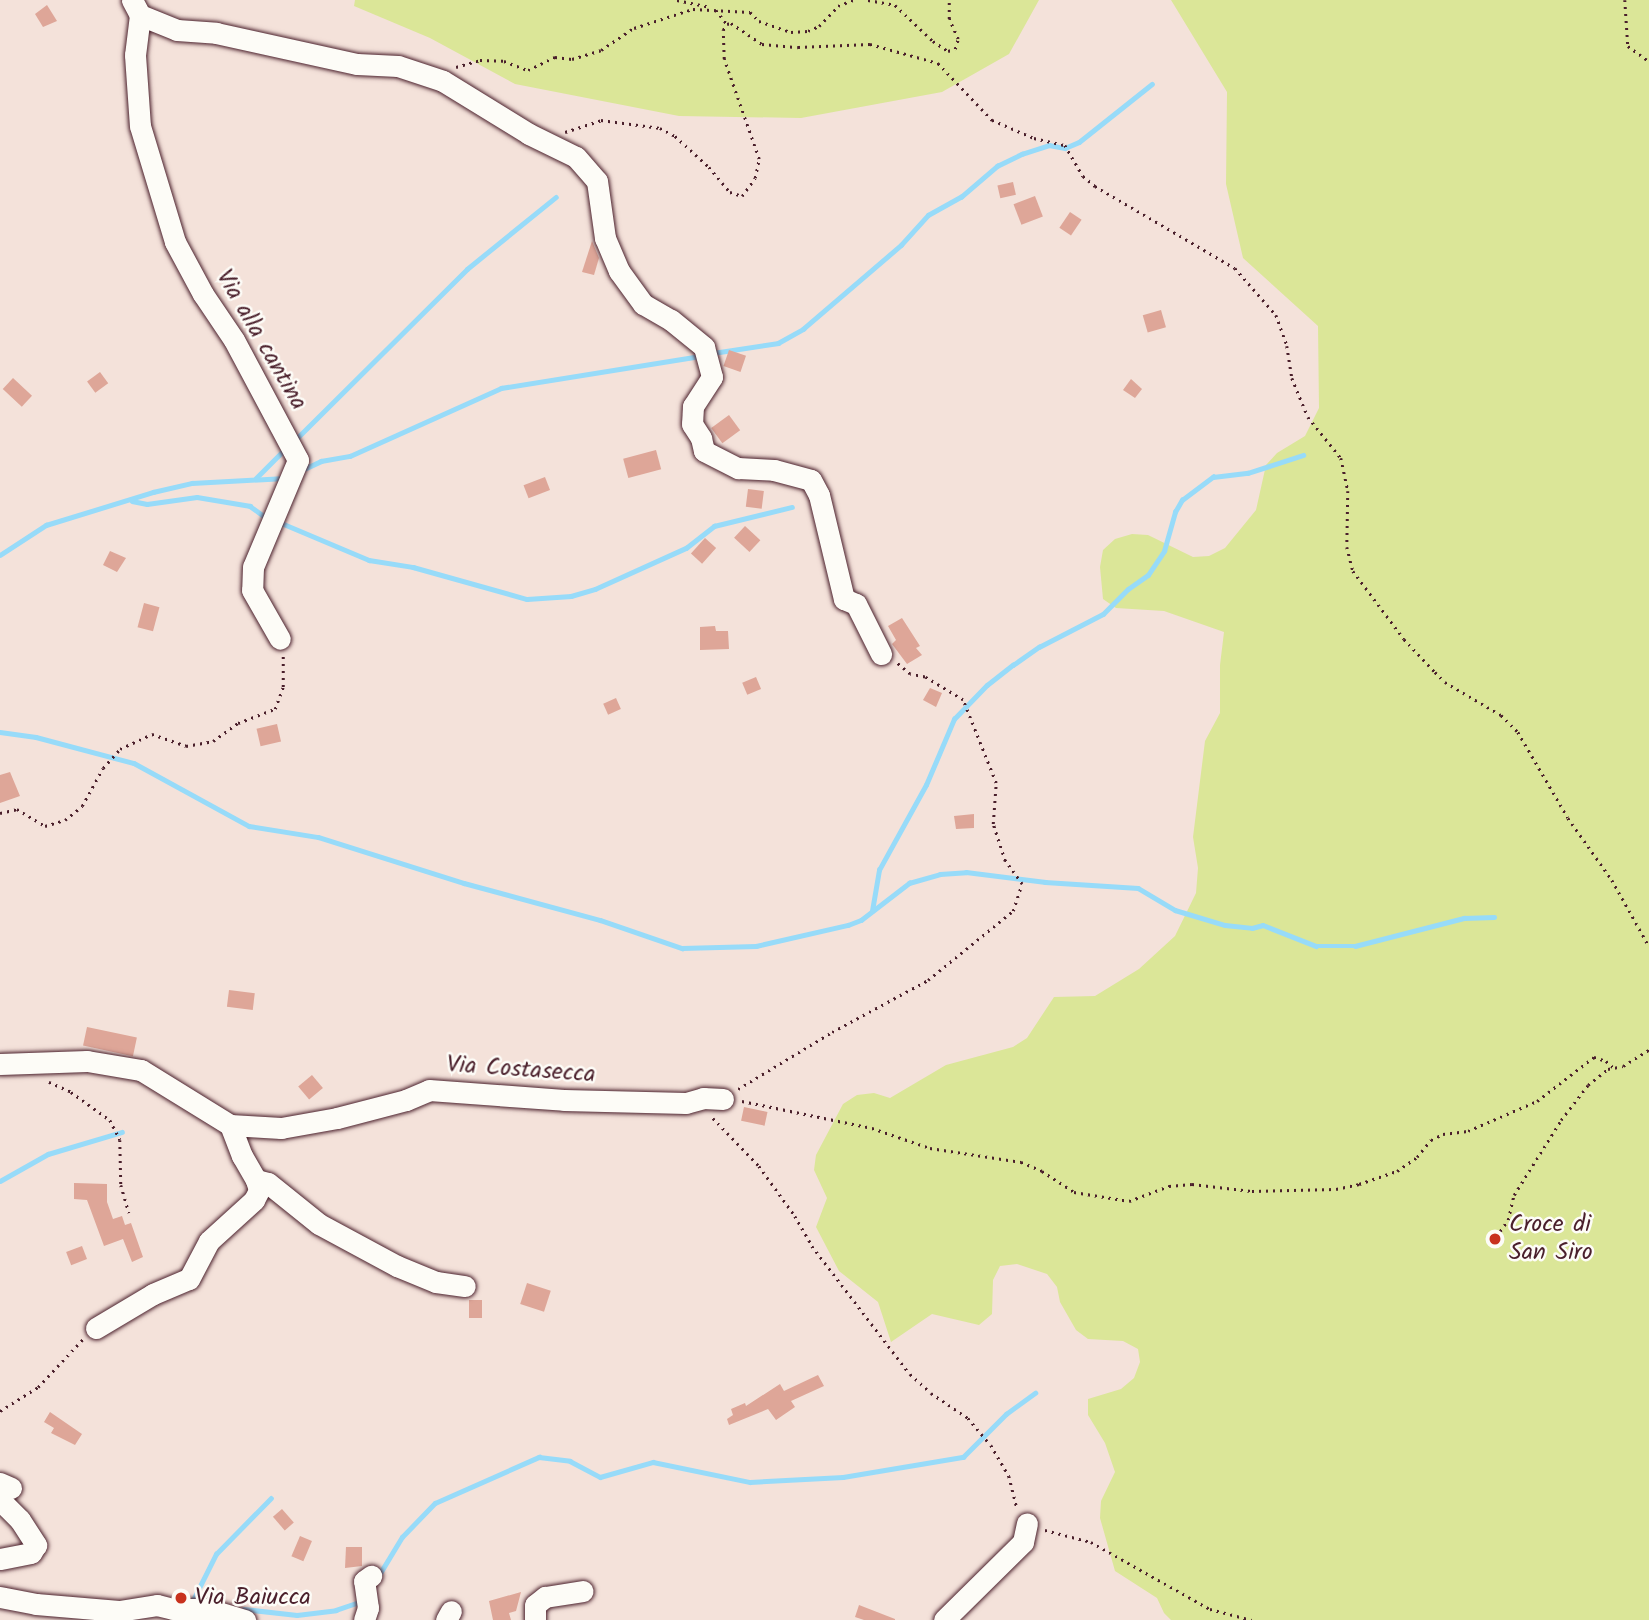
<!DOCTYPE html>
<style>
body{margin:0}
#map{position:relative;width:1649px;height:1620px;overflow:hidden;background:#f4e2da;font-family:Kalam,sans-serif}
div>[style]{position:absolute}
.green>*{inset:0;background:#dbe698}
.stream>*{height:4.5px;margin:-2.25px;padding:0 2.25px;transform-origin:2.25px;border-radius:2.25px;background:#97dbf9}
.building>*{inset:0;background:#dea698;transform-origin:0 0}
.path>*{height:2.5px;margin-top:-1.25px;transform-origin:0;background:repeating-linear-gradient(90deg,#4a1f2b 0 2px,transparent 0 7px)}
.roads{filter:drop-shadow(0 0 2px #4a1f2b) drop-shadow(0 0 2px #4a1f2b)}
.minor>*{height:21px;margin:-10.5px;padding:0 10.5px;transform-origin:10.5px;border-radius:10.5px;background:#fdfcf7}
.dots>*{width:19px;height:19px;translate:-50% -50%;box-sizing:border-box;border:4px solid #fdfcf7;border-radius:50%}
span{translate:-50% -50%;white-space:nowrap;text-align:center;line-height:1.15;-webkit-text-stroke:5px #fdfcf7;paint-order:stroke}
.street-label{font-size:24px;color:#4a1f2b}
.poi-label{font-size:24px;color:#4a1f2b}
.left{translate:0 -50%;text-align:left}
</style>
<div id="map">
<div class="green">
<div style="clip-path:polygon(355px 0,1039px 0,1009px 54px,942px 92px,801px 118px,679px 116px,515px 84px,430px 38px,354px 6px)"></div>
<div style="clip-path:polygon(1171px 0,1649px 0,1649px 1620px,1171px 1620px,1164px 1613px,1157px 1598px,1115px 1571px,1100px 1518px,1101px 1501px,1115px 1472px,1105px 1443px,1088px 1415px,1088px 1399px,1121px 1389px,1134px 1378px,1140px 1362px,1138px 1349px,1123px 1341px,1088px 1339px,1076px 1330px,1060px 1302px,1057px 1287px,1047px 1274px,1017px 1264px,1000px 1266px,993px 1280px,992px 1314px,979px 1325px,932px 1314px,891px 1342px,878px 1302px,839px 1271px,816px 1227px,827px 1198px,814px 1170px,816px 1155px,843px 1104px,857px 1095px,874px 1093px,890px 1098px,946px 1065px,1013px 1047px,1027px 1038px,1054px 997px,1095px 996px,1139px 969px,1175px 936px,1196px 893px,1198px 868px,1193px 837px,1205px 741px,1220px 713px,1220px 665px,1224px 632px,1164px 611px,1116px 608px,1103px 599px,1100px 567px,1103px 550px,1115px 539px,1132px 534px,1148px 535px,1193px 557px,1209px 556px,1225px 548px,1256px 510px,1266px 465px,1277px 453px,1305px 436px,1319px 408px,1318px 326px,1243px 258px,1226px 184px,1227px 92px)"></div>
</div>
<div class="stream">
<div style="left:713px;top:353px;width:66px;rotate:-8.7deg"></div>
<div style="left:778px;top:343px;width:29px;rotate:-29deg"></div>
<div style="left:803px;top:329px;width:129px;rotate:-40.6deg"></div>
<div style="left:901px;top:245px;width:40px;rotate:-48deg"></div>
<div style="left:928px;top:215px;width:38px;rotate:-29deg"></div>
<div style="left:961px;top:197px;width:48px;rotate:-40.7deg"></div>
<div style="left:997px;top:166px;width:28px;rotate:-26deg"></div>
<div style="left:1022px;top:154px;width:28px;rotate:-18deg"></div>
<div style="left:1049px;top:145px;width:16px;rotate:11deg"></div>
<div style="left:1065px;top:148px;width:15px;rotate:-23deg"></div>
<div style="left:1079px;top:142px;width:93px;rotate:-38.5deg"></div>
<div style="left:296px;top:439px;width:241px;rotate:-44.8deg"></div>
<div style="left:467px;top:269px;width:114px;rotate:-39deg"></div>
<div style="left:302px;top:470px;width:21px;rotate:-25deg"></div>
<div style="left:321px;top:461px;width:29px;rotate:-10deg"></div>
<div style="left:350px;top:456px;width:166px;rotate:-24.2deg"></div>
<div style="left:501px;top:388px;width:203px;rotate:-9.1deg"></div>
<div style="left:256px;top:478px;width:40px;rotate:-45deg"></div>
<div style="left:132px;top:501px;width:15px;rotate:11deg"></div>
<div style="left:147px;top:504px;width:50px;rotate:-8deg"></div>
<div style="left:197px;top:497px;width:54px;rotate:9.6deg"></div>
<div style="left:250px;top:506px;width:22px;rotate:36deg"></div>
<div style="left:279px;top:522px;width:98px;rotate:22.9deg"></div>
<div style="left:369px;top:560px;width:45px;rotate:9deg"></div>
<div style="left:413px;top:567px;width:118px;rotate:15.7deg"></div>
<div style="left:527px;top:599px;width:44px;rotate:-3.9deg"></div>
<div style="left:571px;top:596px;width:25px;rotate:-16deg"></div>
<div style="left:595px;top:589px;width:100px;rotate:-24.3deg"></div>
<div style="left:686px;top:548px;width:36px;rotate:-38deg"></div>
<div style="left:714px;top:526px;width:80px;rotate:-13.7deg"></div>
<div style="left:0;top:555px;width:55px;rotate:-33.1deg"></div>
<div style="left:46px;top:525px;width:112px;rotate:-17.1deg"></div>
<div style="left:153px;top:492px;width:40px;rotate:-13deg"></div>
<div style="left:192px;top:483px;width:93px;rotate:-3.1deg"></div>
<div style="left:0;top:732px;width:36px;rotate:8deg"></div>
<div style="left:36px;top:737px;width:101px;rotate:14.9deg"></div>
<div style="left:134px;top:763px;width:131px;rotate:28.7deg"></div>
<div style="left:249px;top:826px;width:70px;rotate:9.1deg"></div>
<div style="left:318px;top:837px;width:153px;rotate:17.5deg"></div>
<div style="left:464px;top:883px;width:141px;rotate:15.2deg"></div>
<div style="left:600px;top:920px;width:87px;rotate:18.9deg"></div>
<div style="left:682px;top:948px;width:74px;rotate:-1.5deg"></div>
<div style="left:756px;top:946px;width:94px;rotate:-12.9deg"></div>
<div style="left:848px;top:925px;width:14px;rotate:-21deg"></div>
<div style="left:861px;top:920px;width:61px;rotate:-37.6deg"></div>
<div style="left:909px;top:883px;width:32px;rotate:-16deg"></div>
<div style="left:940px;top:874px;width:26px;rotate:-4deg"></div>
<div style="left:966px;top:872px;width:80px;rotate:7.2deg"></div>
<div style="left:1045px;top:882px;width:93px;rotate:3.7deg"></div>
<div style="left:1138px;top:888px;width:43px;rotate:30.7deg"></div>
<div style="left:1175px;top:910px;width:52px;rotate:16.7deg"></div>
<div style="left:1225px;top:925px;width:27px;rotate:6deg"></div>
<div style="left:1252px;top:928px;width:11px;rotate:-15deg"></div>
<div style="left:1263px;top:925px;width:57px;rotate:21.6deg"></div>
<div style="left:1316px;top:946px;width:39px"></div>
<div style="left:1355px;top:946px;width:113px;rotate:-14.4deg"></div>
<div style="left:1464px;top:918px;width:30px;rotate:-2deg"></div>
<div style="left:872px;top:911px;width:42px;rotate:-80.3deg"></div>
<div style="left:879px;top:870px;width:97px;rotate:-61.1deg"></div>
<div style="left:926px;top:785px;width:72px;rotate:-67deg"></div>
<div style="left:954px;top:719px;width:47px;rotate:-45.9deg"></div>
<div style="left:987px;top:685px;width:33px;rotate:-38deg"></div>
<div style="left:1013px;top:665px;width:32px;rotate:-35deg"></div>
<div style="left:1039px;top:647px;width:72px;rotate:-27.3deg"></div>
<div style="left:1103px;top:614px;width:35px;rotate:-45deg"></div>
<div style="left:1128px;top:589px;width:24px;rotate:-35deg"></div>
<div style="left:1148px;top:575px;width:29px;rotate:-56deg"></div>
<div style="left:1164px;top:551px;width:41px;rotate:-74.2deg"></div>
<div style="left:1175px;top:512px;width:14px;rotate:-60deg"></div>
<div style="left:1182px;top:500px;width:39px;rotate:-37deg"></div>
<div style="left:1213px;top:477px;width:35px;rotate:-7deg"></div>
<div style="left:1248px;top:473px;width:58px;rotate:-18.1deg"></div>
<div style="left:0;top:1181px;width:55px;rotate:-29.4deg"></div>
<div style="left:48px;top:1154px;width:77px;rotate:-16.6deg"></div>
<div style="left:379px;top:1575px;width:44px;rotate:-58.8deg"></div>
<div style="left:402px;top:1537px;width:47px;rotate:-45.9deg"></div>
<div style="left:435px;top:1503px;width:114px;rotate:-23.9deg"></div>
<div style="left:539px;top:1457px;width:31px;rotate:7deg"></div>
<div style="left:570px;top:1461px;width:34px;rotate:28deg"></div>
<div style="left:600px;top:1477px;width:55px;rotate:-15.8deg"></div>
<div style="left:653px;top:1462px;width:99px;rotate:11.7deg"></div>
<div style="left:750px;top:1482px;width:93px;rotate:-3.1deg"></div>
<div style="left:843px;top:1477px;width:122px;rotate:-9.5deg"></div>
<div style="left:963px;top:1457px;width:61px;rotate:-45deg"></div>
<div style="left:1006px;top:1414px;width:36px;rotate:-36deg"></div>
<div style="left:192px;top:1602px;width:54px;rotate:-63.4deg"></div>
<div style="left:216px;top:1554px;width:78px;rotate:-45.5deg"></div>
<div style="left:244px;top:1609px;width:53px;rotate:6.5deg"></div>
<div style="left:297px;top:1615px;width:39px;rotate:-7deg"></div>
<div style="left:336px;top:1610px;width:24px;rotate:-19deg"></div>
</div>
<div class="building">
<div style="clip-path:polygon(47px 5px,57px 21px,43px 27px,35px 14px)"></div>
<div style="left:1013px;top:182px;width:13px;height:16px;rotate:77deg"></div>
<div style="left:1035px;top:196px;width:22px;height:23px;rotate:69deg"></div>
<div style="left:1070px;top:212px;width:14px;height:19px;rotate:34deg"></div>
<div style="clip-path:polygon(592px 241px,599px 258px,594px 275px,582px 272px)"></div>
<div style="left:1161px;top:310px;width:18px;height:19px;rotate:74deg"></div>
<div style="left:729px;top:350px;width:18px;height:17px;rotate:19deg"></div>
<div style="left:100px;top:372px;width:14px;height:16px;rotate:54deg"></div>
<div style="left:13px;top:378px;width:26px;height:15px;rotate:43deg"></div>
<div style="clip-path:polygon(1131px 379px,1142px 389px,1135px 398px,1123px 390px)"></div>
<div style="left:729px;top:415px;width:19px;height:22px;rotate:54deg"></div>
<div style="left:656px;top:450px;width:20px;height:34px;rotate:75deg"></div>
<div style="left:545px;top:477px;width:14px;height:23px;rotate:69deg"></div>
<div style="left:748px;top:489px;width:16px;height:18px;rotate:7deg"></div>
<div style="left:745px;top:526px;width:21px;height:16px;rotate:43deg"></div>
<div style="left:705px;top:538px;width:15px;height:21px;rotate:42deg"></div>
<div style="clip-path:polygon(110px 551px,126px 558px,117px 572px,103px 565px)"></div>
<div style="left:144px;top:603px;width:16px;height:25px;rotate:15deg"></div>
<div style="clip-path:polygon(902px 618px,920px 646px,916px 648px,922px 655px,907px 664px,892px 644px,896px 640px,888px 626px)"></div>
<div style="clip-path:polygon(715px 626px,716px 631px,728px 631px,729px 649px,700px 650px,700px 627px)"></div>
<div style="left:756px;top:677px;width:13px;height:15px;rotate:67deg"></div>
<div style="clip-path:polygon(930px 688px,942px 693px,936px 707px,923px 700px)"></div>
<div style="left:616px;top:698px;width:12px;height:14px;rotate:66deg"></div>
<div style="left:277px;top:724px;width:18px;height:21px;rotate:77deg"></div>
<div style="clip-path:polygon(10px 772px,20px 796px,0 803px,0 775px)"></div>
<div style="clip-path:polygon(974px 814px,974px 828px,956px 829px,954px 816px)"></div>
<div style="left:229px;top:990px;width:26px;height:17px;rotate:7deg"></div>
<div style="left:87px;top:1027px;width:51px;height:19px;rotate:12deg"></div>
<div style="left:312px;top:1075px;width:17px;height:18px;rotate:50deg"></div>
<div style="left:744px;top:1107px;width:24px;height:14px;rotate:12deg"></div>
<div style="clip-path:polygon(74px 1183px,107px 1184px,107px 1202px,113px 1219px,122px 1216px,125px 1225px,131px 1223px,143px 1257px,132px 1262px,123px 1239px,104px 1246px,87px 1200px,74px 1199px)"></div>
<div style="left:82px;top:1246px;width:14px;height:17px;rotate:69deg"></div>
<div style="left:527px;top:1283px;width:25px;height:22px;rotate:18deg"></div>
<div style="left:482px;top:1300px;width:18px;height:13px;rotate:90deg"></div>
<div style="clip-path:polygon(818px 1375px,824px 1386px,791px 1401px,795px 1407px,776px 1420px,768px 1409px,729px 1425px,727px 1419px,733px 1415px,731px 1409px,745px 1403px,746px 1406px,780px 1384px,784px 1391px)"></div>
<div style="clip-path:polygon(50px 1412px,82px 1434px,75px 1445px,51px 1433px,54px 1428px,44px 1422px)"></div>
<div style="left:282px;top:1509px;width:18px;height:12px;rotate:49deg"></div>
<div style="left:300px;top:1536px;width:13px;height:22px;rotate:23deg"></div>
<div style="clip-path:polygon(346px 1547px,362px 1547px,362px 1566px,345px 1568px)"></div>
<div style="clip-path:polygon(521px 1592px,516px 1611px,509px 1613px,511px 1620px,493px 1620px,489px 1601px)"></div>
<div style="clip-path:polygon(859px 1605px,895px 1619px,895px 1620px,864px 1620px,855px 1617px)"></div>
</div>
<div class="path">
<div style="left:677px;top:0;width:34px;rotate:12deg"></div>
<div style="left:868px;top:0;width:27px;rotate:10deg"></div>
<div style="left:895px;top:5px;width:52px;rotate:43.5deg"></div>
<div style="left:933px;top:41px;width:18px;rotate:34deg"></div>
<div style="left:948px;top:51px;width:7px;rotate:-16deg"></div>
<div style="left:955px;top:49px;width:10px;rotate:-73deg"></div>
<div style="left:958px;top:39px;width:22px;rotate:-114deg"></div>
<div style="left:949px;top:19px;width:19px;rotate:-90deg"></div>
<div style="left:1625px;top:0;width:46px;rotate:86.3deg"></div>
<div style="left:1628px;top:46px;width:26px;rotate:36deg"></div>
<div style="left:716px;top:10px;width:18px;rotate:52deg"></div>
<div style="left:456px;top:67px;width:25px;rotate:-16deg"></div>
<div style="left:480px;top:60px;width:24px;rotate:2deg"></div>
<div style="left:504px;top:61px;width:26px;rotate:21deg"></div>
<div style="left:528px;top:70px;width:30px;rotate:-26deg"></div>
<div style="left:555px;top:57px;width:17px;rotate:7deg"></div>
<div style="left:572px;top:59px;width:30px;rotate:-17deg"></div>
<div style="left:601px;top:50px;width:40px;rotate:-34deg"></div>
<div style="left:634px;top:28px;width:62px;rotate:-17.9deg"></div>
<div style="left:693px;top:9px;width:57px;rotate:3deg"></div>
<div style="left:750px;top:12px;width:13px;rotate:45deg"></div>
<div style="left:759px;top:21px;width:34px;rotate:19deg"></div>
<div style="left:791px;top:32px;width:17px;rotate:-3deg"></div>
<div style="left:808px;top:31px;width:12px;rotate:-24deg"></div>
<div style="left:819px;top:26px;width:28px;rotate:-46deg"></div>
<div style="left:838px;top:6px;width:16px;rotate:-22deg"></div>
<div style="left:565px;top:132px;width:38px;rotate:-18deg"></div>
<div style="left:601px;top:120px;width:60px;rotate:7.7deg"></div>
<div style="left:660px;top:128px;width:17px;rotate:28deg"></div>
<div style="left:675px;top:136px;width:46px;rotate:42.4deg"></div>
<div style="left:709px;top:167px;width:33px;rotate:50deg"></div>
<div style="left:730px;top:192px;width:13px;rotate:18deg"></div>
<div style="left:742px;top:196px;width:22px;rotate:-54deg"></div>
<div style="left:755px;top:178px;width:19px;rotate:-78deg"></div>
<div style="left:759px;top:159px;width:106px;rotate:-109.3deg"></div>
<div style="left:724px;top:59px;width:29px;rotate:-92deg"></div>
<div style="left:723px;top:30px;width:7px;rotate:-56deg"></div>
<div style="left:727px;top:24px;width:4px;rotate:-14deg"></div>
<div style="left:731px;top:23px;width:37px;rotate:34deg"></div>
<div style="left:762px;top:44px;width:36px;rotate:5deg"></div>
<div style="left:798px;top:47px;width:72px;rotate:-2.4deg"></div>
<div style="left:870px;top:44px;width:71px;rotate:15.6deg"></div>
<div style="left:938px;top:63px;width:79px;rotate:46.5deg"></div>
<div style="left:992px;top:120px;width:46px;rotate:23.2deg"></div>
<div style="left:1034px;top:138px;width:32px;rotate:13deg"></div>
<div style="left:1065px;top:145px;width:36px;rotate:60deg"></div>
<div style="left:1083px;top:176px;width:16px;rotate:40deg"></div>
<div style="left:1095px;top:186px;width:162px;rotate:30.4deg"></div>
<div style="left:1235px;top:268px;width:62px;rotate:48.9deg"></div>
<div style="left:1276px;top:315px;width:33px;rotate:70deg"></div>
<div style="left:1287px;top:346px;width:32px;rotate:81deg"></div>
<div style="left:1292px;top:378px;width:42px;rotate:67.7deg"></div>
<div style="left:1308px;top:417px;width:53px;rotate:51.2deg"></div>
<div style="left:1341px;top:458px;width:34px;rotate:78deg"></div>
<div style="left:1348px;top:491px;width:56px;rotate:91deg"></div>
<div style="left:1347px;top:547px;width:25px;rotate:76deg"></div>
<div style="left:1353px;top:571px;width:85px;rotate:53.1deg"></div>
<div style="left:1404px;top:639px;width:45px;rotate:46.8deg"></div>
<div style="left:1435px;top:672px;width:14px;rotate:45deg"></div>
<div style="left:1445px;top:682px;width:65px;rotate:30.5deg"></div>
<div style="left:1501px;top:715px;width:24px;rotate:45deg"></div>
<div style="left:1518px;top:732px;width:99px;rotate:59.8deg"></div>
<div style="left:1568px;top:818px;width:76px;rotate:54.6deg"></div>
<div style="left:1612px;top:880px;width:76px;rotate:60.7deg"></div>
<div style="left:0;top:813px;width:17px;rotate:-13deg"></div>
<div style="left:17px;top:809px;width:33px;rotate:31deg"></div>
<div style="left:45px;top:826px;width:21px;rotate:-17deg"></div>
<div style="left:65px;top:820px;width:22px;rotate:-39deg"></div>
<div style="left:82px;top:806px;width:43px;rotate:-61.1deg"></div>
<div style="left:103px;top:768px;width:25px;rotate:-48deg"></div>
<div style="left:120px;top:749px;width:35px;rotate:-25deg"></div>
<div style="left:152px;top:734px;width:36px;rotate:19deg"></div>
<div style="left:186px;top:746px;width:27px;rotate:-10deg"></div>
<div style="left:213px;top:741px;width:31px;rotate:-36deg"></div>
<div style="left:238px;top:723px;width:40px;rotate:-21deg"></div>
<div style="left:275px;top:709px;width:23px;rotate:-70deg"></div>
<div style="left:283px;top:687px;width:31px;rotate:-90deg"></div>
<div style="left:49px;top:1082px;width:24px;rotate:24deg"></div>
<div style="left:71px;top:1092px;width:48px;rotate:35.7deg"></div>
<div style="left:110px;top:1120px;width:22px;rotate:63deg"></div>
<div style="left:120px;top:1140px;width:45px;rotate:88.7deg"></div>
<div style="left:121px;top:1185px;width:29px;rotate:74deg"></div>
<div style="left:738px;top:1089px;width:110px;rotate:-31.2deg"></div>
<div style="left:832px;top:1032px;width:109px;rotate:-28.4deg"></div>
<div style="left:928px;top:980px;width:109px;rotate:-39.1deg"></div>
<div style="left:1013px;top:911px;width:28px;rotate:-72deg"></div>
<div style="left:1022px;top:884px;width:29px;rotate:-126deg"></div>
<div style="left:1005px;top:861px;width:39px;rotate:-108deg"></div>
<div style="left:993px;top:824px;width:41px;rotate:-85.8deg"></div>
<div style="left:996px;top:783px;width:89px;rotate:-111.7deg"></div>
<div style="left:963px;top:700px;width:44px;rotate:-148.8deg"></div>
<div style="left:925px;top:677px;width:15px;rotate:-169deg"></div>
<div style="left:910px;top:674px;width:17px;rotate:-140deg"></div>
<div style="left:742px;top:1101px;width:133px;rotate:11.7deg"></div>
<div style="left:872px;top:1128px;width:61px;rotate:19deg"></div>
<div style="left:930px;top:1148px;width:92px;rotate:8.7deg"></div>
<div style="left:1021px;top:1162px;width:23px;rotate:23deg"></div>
<div style="left:1042px;top:1171px;width:38px;rotate:33deg"></div>
<div style="left:1074px;top:1192px;width:56px;rotate:9.3deg"></div>
<div style="left:1129px;top:1201px;width:43px;rotate:-20.6deg"></div>
<div style="left:1169px;top:1186px;width:23px;rotate:-5deg"></div>
<div style="left:1192px;top:1184px;width:60px;rotate:6.7deg"></div>
<div style="left:1252px;top:1191px;width:84px;rotate:-1.4deg"></div>
<div style="left:1336px;top:1189px;width:24px;rotate:-12deg"></div>
<div style="left:1359px;top:1184px;width:40px;rotate:-18.9deg"></div>
<div style="left:1397px;top:1171px;width:24px;rotate:-35deg"></div>
<div style="left:1417px;top:1157px;width:22px;rotate:-51deg"></div>
<div style="left:1431px;top:1140px;width:13px;rotate:-27deg"></div>
<div style="left:1443px;top:1134px;width:25px;rotate:-7deg"></div>
<div style="left:1468px;top:1131px;width:75px;rotate:-23.5deg"></div>
<div style="left:1537px;top:1101px;width:72px;rotate:-37.7deg"></div>
<div style="left:1594px;top:1057px;width:13px;rotate:18deg"></div>
<div style="left:1606px;top:1061px;width:11px;rotate:41deg"></div>
<div style="left:713px;top:1118px;width:66px;rotate:46.2deg"></div>
<div style="left:759px;top:1166px;width:62px;rotate:54.2deg"></div>
<div style="left:795px;top:1216px;width:34px;rotate:60deg"></div>
<div style="left:812px;top:1246px;width:161px;rotate:52.6deg"></div>
<div style="left:910px;top:1374px;width:28px;rotate:42deg"></div>
<div style="left:931px;top:1393px;width:45px;rotate:34deg"></div>
<div style="left:968px;top:1418px;width:35px;rotate:50deg"></div>
<div style="left:991px;top:1445px;width:36px;rotate:60deg"></div>
<div style="left:1009px;top:1476px;width:32px;rotate:76deg"></div>
<div style="left:1496px;top:1237px;width:21px;rotate:-55deg"></div>
<div style="left:1508px;top:1220px;width:26px;rotate:-77deg"></div>
<div style="left:1514px;top:1195px;width:89px;rotate:-57.9deg"></div>
<div style="left:1561px;top:1120px;width:44px;rotate:-52.4deg"></div>
<div style="left:1588px;top:1085px;width:26px;rotate:-39deg"></div>
<div style="left:1608px;top:1069px;width:15px;rotate:-11deg"></div>
<div style="left:1623px;top:1066px;width:31px;rotate:-32deg"></div>
<div style="left:0;top:1411px;width:45px;rotate:-32.3deg"></div>
<div style="left:38px;top:1387px;width:66px;rotate:-46.8deg"></div>
<div style="left:1045px;top:1530px;width:48px;rotate:14.6deg"></div>
<div style="left:1091px;top:1542px;width:137px;rotate:29.4deg"></div>
<div style="left:1210px;top:1609px;width:43px;rotate:14.7deg"></div>
</div>
<div class="roads">
<div class="minor">
<div style="left:132px;top:0;width:17px;rotate:62deg"></div>
<div style="left:140px;top:15px;width:40px;rotate:97.1deg"></div>
<div style="left:135px;top:55px;width:71px;rotate:86deg"></div>
<div style="left:140px;top:126px;width:121px;rotate:73.2deg"></div>
<div style="left:175px;top:242px;width:59px;rotate:61.7deg"></div>
<div style="left:203px;top:294px;width:55px;rotate:56deg"></div>
<div style="left:234px;top:340px;width:136px;rotate:61.9deg"></div>
<div style="left:298px;top:460px;width:116px;rotate:112.8deg"></div>
<div style="left:253px;top:567px;width:23px;rotate:92deg"></div>
<div style="left:252px;top:590px;width:56px;rotate:60.3deg"></div>
<div style="left:140px;top:15px;width:40px;rotate:22deg"></div>
<div style="left:177px;top:30px;width:39px;rotate:4deg"></div>
<div style="left:216px;top:33px;width:144px;rotate:12.4deg"></div>
<div style="left:357px;top:64px;width:41px;rotate:2.8deg"></div>
<div style="left:398px;top:66px;width:47px;rotate:18.4deg"></div>
<div style="left:443px;top:81px;width:101px;rotate:31.6deg"></div>
<div style="left:529px;top:134px;width:52px;rotate:26.1deg"></div>
<div style="left:576px;top:157px;width:32px;rotate:49deg"></div>
<div style="left:597px;top:181px;width:58px;rotate:82deg"></div>
<div style="left:605px;top:238px;width:36px;rotate:67deg"></div>
<div style="left:619px;top:271px;width:41px;rotate:54deg"></div>
<div style="left:643px;top:304px;width:32px;rotate:30deg"></div>
<div style="left:671px;top:320px;width:43px;rotate:39.3deg"></div>
<div style="left:704px;top:347px;width:31px;rotate:75deg"></div>
<div style="left:712px;top:377px;width:35px;rotate:123deg"></div>
<div style="left:693px;top:406px;width:18px;rotate:93deg"></div>
<div style="left:692px;top:424px;width:17px;rotate:57deg"></div>
<div style="left:701px;top:438px;width:13px;rotate:77deg"></div>
<div style="left:704px;top:451px;width:38px;rotate:27deg"></div>
<div style="left:738px;top:468px;width:36px;rotate:3deg"></div>
<div style="left:774px;top:470px;width:38px;rotate:15deg"></div>
<div style="left:811px;top:480px;width:17px;rotate:62deg"></div>
<div style="left:819px;top:495px;width:107px;rotate:76.5deg"></div>
<div style="left:844px;top:599px;width:13px;rotate:23deg"></div>
<div style="left:856px;top:604px;width:56px;rotate:63.4deg"></div>
<div style="left:0;top:1064px;width:87px;rotate:-2deg"></div>
<div style="left:87px;top:1061px;width:55px;rotate:9.5deg"></div>
<div style="left:141px;top:1070px;width:105px;rotate:31.7deg"></div>
<div style="left:230px;top:1125px;width:51px;rotate:3.4deg"></div>
<div style="left:281px;top:1128px;width:57px;rotate:-10.1deg"></div>
<div style="left:337px;top:1118px;width:71px;rotate:-14.6deg"></div>
<div style="left:406px;top:1100px;width:25px;rotate:-23deg"></div>
<div style="left:429px;top:1090px;width:135px;rotate:4.2deg"></div>
<div style="left:564px;top:1100px;width:122px;rotate:1.4deg"></div>
<div style="left:686px;top:1103px;width:18px;rotate:-16deg"></div>
<div style="left:703px;top:1098px;width:20px;rotate:3deg"></div>
<div style="left:256px;top:1180px;width:12px;rotate:14deg"></div>
<div style="left:268px;top:1183px;width:65px;rotate:38.8deg"></div>
<div style="left:319px;top:1224px;width:89px;rotate:28.3deg"></div>
<div style="left:397px;top:1266px;width:42px;rotate:22.3deg"></div>
<div style="left:436px;top:1282px;width:29px;rotate:8deg"></div>
<div style="left:96px;top:1328px;width:66px;rotate:-30.8deg"></div>
<div style="left:153px;top:1294px;width:39px;rotate:-23deg"></div>
<div style="left:189px;top:1279px;width:43px;rotate:-62.2deg"></div>
<div style="left:209px;top:1241px;width:61px;rotate:-42.3deg"></div>
<div style="left:254px;top:1200px;width:11px;rotate:-63deg"></div>
<div style="left:259px;top:1190px;width:10px;rotate:-107deg"></div>
<div style="left:256px;top:1180px;width:28px;rotate:-120deg"></div>
<div style="left:242px;top:1156px;width:33px;rotate:-111deg"></div>
<div style="left:0;top:1483px;width:12px;rotate:24deg"></div>
<div style="left:0;top:1500px;width:28px;rotate:45deg"></div>
<div style="left:20px;top:1520px;width:30px;rotate:57deg"></div>
<div style="left:36px;top:1545px;width:9px;rotate:122deg"></div>
<div style="left:31px;top:1553px;width:32px;rotate:169deg"></div>
<div style="left:0;top:1597px;width:37px;rotate:11deg"></div>
<div style="left:36px;top:1604px;width:83px;rotate:4.8deg"></div>
<div style="left:119px;top:1611px;width:38px;rotate:-9deg"></div>
<div style="left:157px;top:1605px;width:16px;rotate:14deg"></div>
<div style="left:173px;top:1609px;width:35px"></div>
<div style="left:208px;top:1609px;width:39px;rotate:17deg"></div>
<div style="left:364px;top:1620px;width:13px;rotate:-72deg"></div>
<div style="left:368px;top:1608px;width:27px;rotate:-98deg"></div>
<div style="left:364px;top:1581px;width:9px;rotate:-36deg"></div>
<div style="left:446px;top:1620px;width:10px;rotate:-61deg"></div>
<div style="left:535px;top:1620px;width:15px;rotate:-90deg"></div>
<div style="left:535px;top:1605px;width:13px;rotate:-39deg"></div>
<div style="left:545px;top:1597px;width:38px;rotate:-9deg"></div>
<div style="left:944px;top:1620px;width:111px;rotate:-44.6deg"></div>
<div style="left:1023px;top:1542px;width:19px;rotate:-78deg"></div>
</div>
</div>
<div class="dots">
<div style="left:1495px;top:1239px;background:#c8321e"></div>
<div style="left:181px;top:1598px;background:#c8321e"></div>
</div>
<div class="street-label">
<span style="left:261px;top:340px;rotate:60deg">Via alla cantina</span>
<span style="left:521px;top:1070px;rotate:4deg">Via Costasecca</span>
</div>
<div class="poi-label">
<span class="left" style="left:1509px;top:1239px">Croce di<br>San Siro</span>
<span class="left" style="left:195px;top:1598px">Via Baiucca</span>
</div>
</div>
